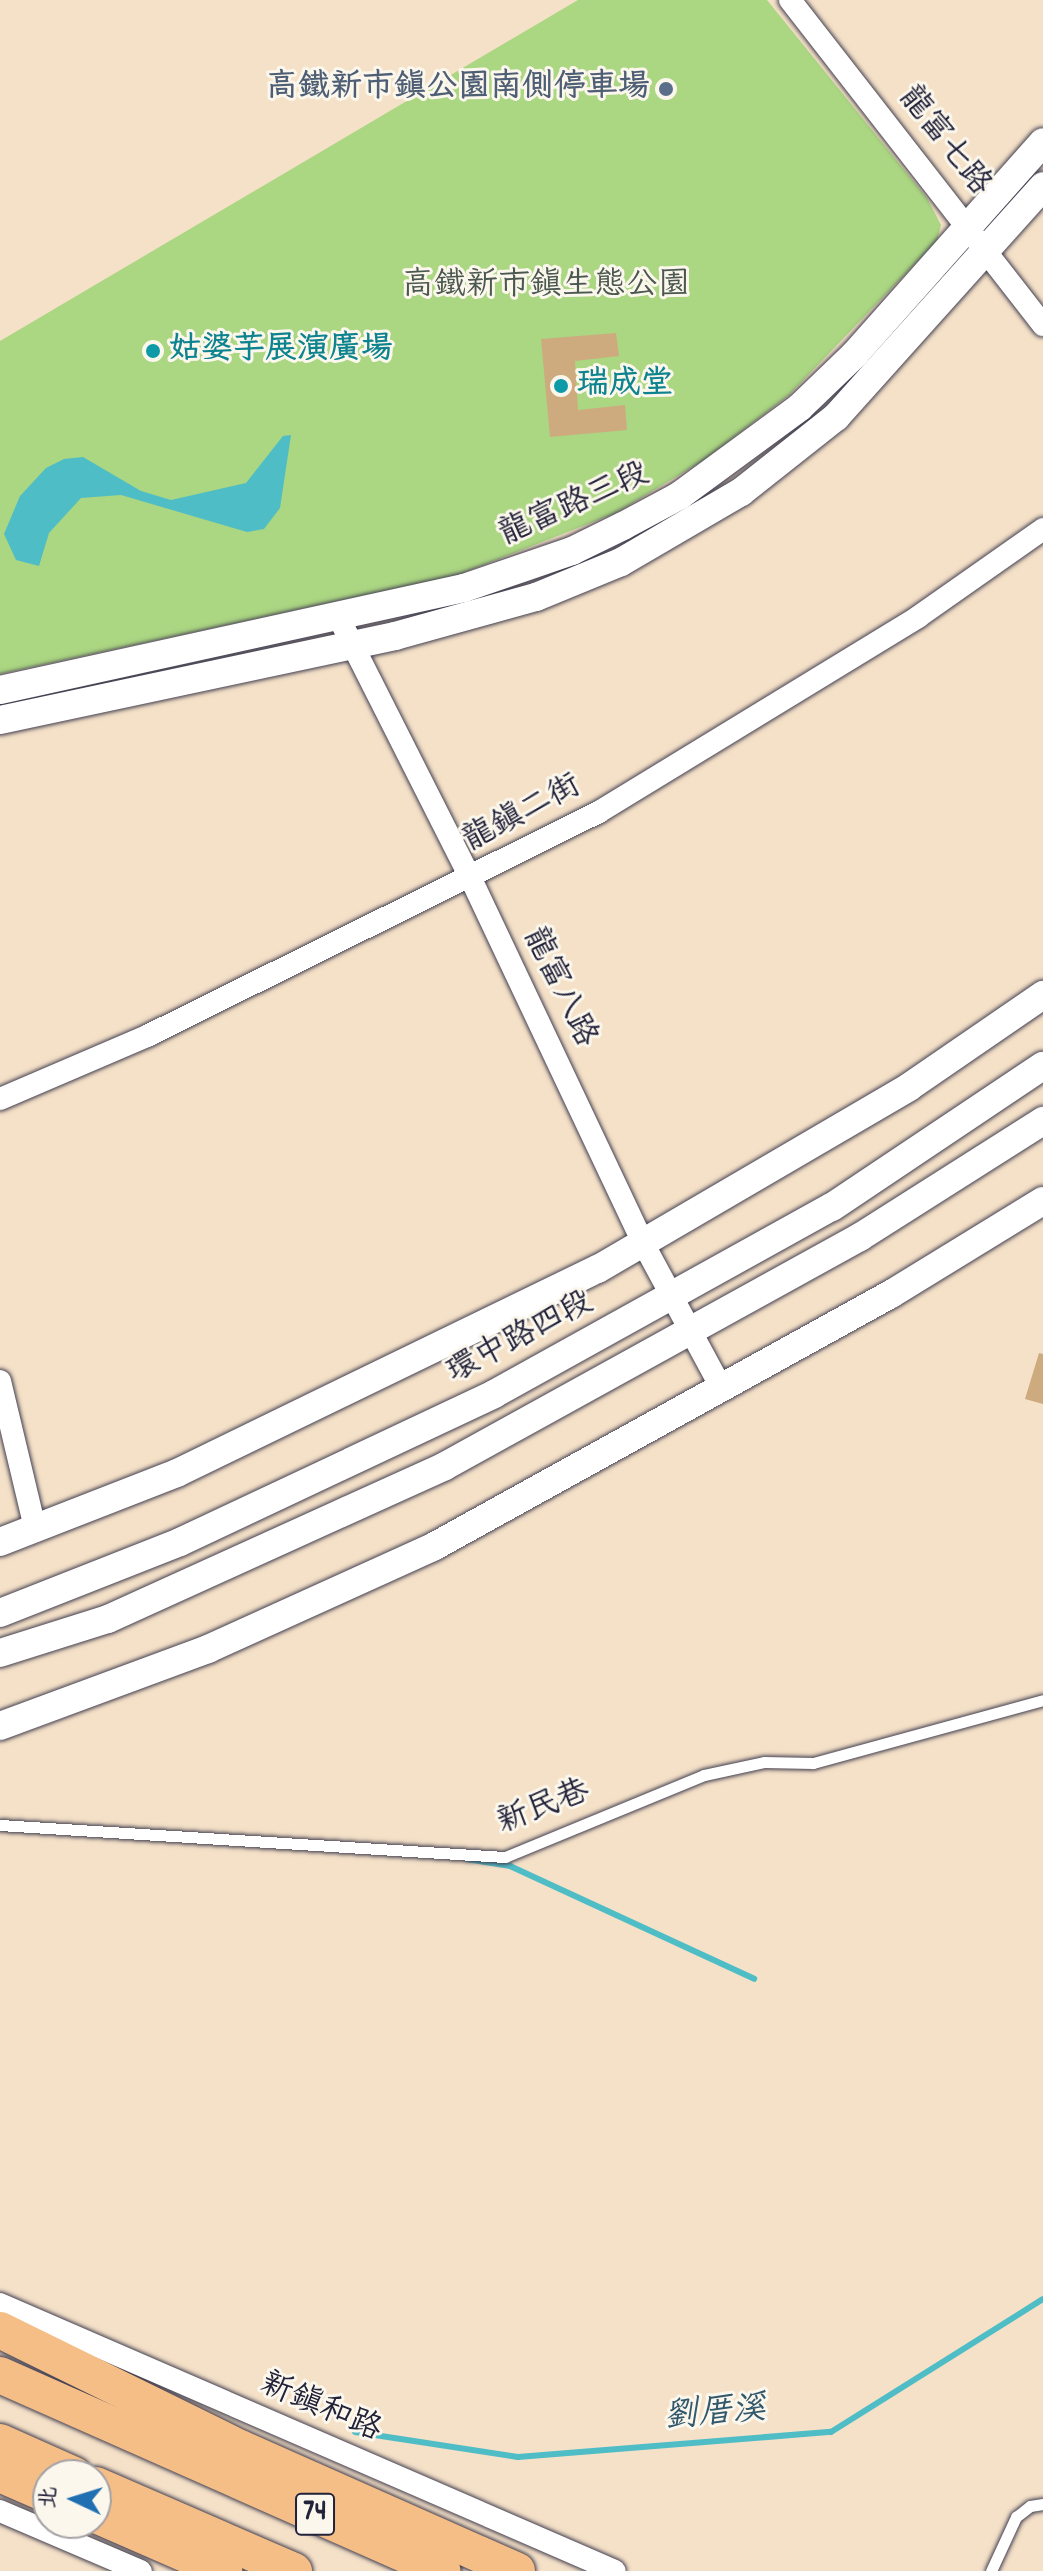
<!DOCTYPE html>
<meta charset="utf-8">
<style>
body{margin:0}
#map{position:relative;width:1043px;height:2571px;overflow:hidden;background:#f5e1c8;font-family:Dekko,"LXGW WenKai TC",sans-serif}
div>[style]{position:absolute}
.green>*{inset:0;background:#abd682}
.water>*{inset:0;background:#4fbdc6}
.stream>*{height:6px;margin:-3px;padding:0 3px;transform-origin:3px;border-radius:3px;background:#4fbdc6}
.building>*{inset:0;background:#cdab7e}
.roads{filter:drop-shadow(0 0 2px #423f50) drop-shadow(0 0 2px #423f50)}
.service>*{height:11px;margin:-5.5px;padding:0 5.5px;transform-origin:5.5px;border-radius:5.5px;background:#fff}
.minor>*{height:22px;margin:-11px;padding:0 11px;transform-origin:11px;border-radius:11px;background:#fff}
.tertiary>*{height:28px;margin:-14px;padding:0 14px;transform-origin:14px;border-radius:14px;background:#fff}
.trunk>*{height:36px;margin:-18px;padding:0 18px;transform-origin:18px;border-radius:18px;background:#f6be87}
.dots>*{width:22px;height:22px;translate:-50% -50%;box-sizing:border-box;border:4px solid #fbf7ec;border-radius:50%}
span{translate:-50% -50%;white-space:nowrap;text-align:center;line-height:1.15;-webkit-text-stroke:6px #fbf7ec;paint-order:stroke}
.shield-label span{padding:2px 6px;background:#fbf7ec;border:2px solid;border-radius:6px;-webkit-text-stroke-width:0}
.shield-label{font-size:30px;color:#22223b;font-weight:700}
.service-label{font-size:32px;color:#4e5e75;font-weight:700}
.right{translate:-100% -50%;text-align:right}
.street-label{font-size:32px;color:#22223b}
.park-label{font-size:32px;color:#4b5850}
.culture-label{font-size:32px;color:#0d838f;font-weight:700}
.left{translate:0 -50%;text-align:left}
.water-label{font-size:34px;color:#32586c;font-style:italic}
.north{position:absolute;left:32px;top:2459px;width:80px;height:80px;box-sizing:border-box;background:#fbf7ec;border:2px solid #a4a2a5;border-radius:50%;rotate:274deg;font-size:22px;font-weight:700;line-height:32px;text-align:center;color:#22223b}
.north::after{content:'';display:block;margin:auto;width:28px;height:36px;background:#1f6fb2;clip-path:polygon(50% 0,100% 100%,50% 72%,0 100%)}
</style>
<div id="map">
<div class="green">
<div style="clip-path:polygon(578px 0,767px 0,927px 198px,941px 225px,937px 241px,789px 395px,704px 460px,616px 513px,458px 575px,0 674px,0 341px)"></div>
</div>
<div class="water">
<div style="clip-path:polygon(291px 435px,280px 508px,264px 529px,247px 532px,121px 495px,81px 498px,49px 533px,39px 566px,16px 560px,4px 534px,20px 496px,46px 468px,64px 459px,83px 457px,141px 491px,171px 500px,246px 483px,283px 436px)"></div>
</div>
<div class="stream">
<div style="left:467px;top:1859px;width:44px;rotate:9.2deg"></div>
<div style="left:510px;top:1866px;width:269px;rotate:24.8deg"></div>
<div style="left:355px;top:2432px;width:165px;rotate:8.7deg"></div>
<div style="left:518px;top:2457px;width:314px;rotate:-4.6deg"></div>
<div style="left:831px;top:2432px;width:250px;rotate:-32.1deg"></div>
</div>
<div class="building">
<div style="clip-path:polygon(616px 333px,619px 356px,575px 361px,578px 410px,625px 405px,627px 430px,550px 437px,541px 339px)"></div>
<div style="clip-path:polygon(1039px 1353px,1043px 1354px,1043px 1404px,1025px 1399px)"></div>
</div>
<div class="roads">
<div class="service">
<div style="left:0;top:1825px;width:506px;rotate:3.63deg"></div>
<div style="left:505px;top:1857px;width:215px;rotate:-22.4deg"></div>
<div style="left:704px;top:1775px;width:61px;rotate:-12.2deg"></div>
<div style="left:764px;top:1762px;width:49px;rotate:1.2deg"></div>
<div style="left:813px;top:1763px;width:238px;rotate:-15.3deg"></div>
<div style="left:991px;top:2571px;width:60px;rotate:-65.2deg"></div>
<div style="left:1016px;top:2517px;width:18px;rotate:-38deg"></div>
<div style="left:1030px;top:2506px;width:13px;rotate:-9deg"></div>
</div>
<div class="minor">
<div style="left:790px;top:0;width:412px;rotate:52.1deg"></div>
<div style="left:338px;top:616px;width:295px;rotate:63.2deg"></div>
<div style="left:471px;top:879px;width:403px;rotate:64.7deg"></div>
<div style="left:643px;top:1243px;width:164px;rotate:61.6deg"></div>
<div style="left:0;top:1099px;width:162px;rotate:-23.2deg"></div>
<div style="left:149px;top:1035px;width:502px;rotate:-26.36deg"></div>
<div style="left:599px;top:812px;width:374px;rotate:-31.4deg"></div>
<div style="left:918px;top:617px;width:153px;rotate:-35.1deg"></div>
<div style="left:0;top:1381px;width:151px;rotate:76.6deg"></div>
<div style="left:0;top:2304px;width:670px;rotate:23.47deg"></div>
<div style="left:0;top:2511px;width:153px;rotate:23.1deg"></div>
</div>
<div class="tertiary">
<div style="left:0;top:690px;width:475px;rotate:-12.4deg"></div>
<div style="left:464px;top:588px;width:114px;rotate:-18.9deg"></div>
<div style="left:572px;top:551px;width:57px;rotate:-26.1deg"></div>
<div style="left:623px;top:526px;width:64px;rotate:-28.2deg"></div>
<div style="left:679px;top:496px;width:150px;rotate:-36.3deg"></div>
<div style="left:800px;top:407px;width:76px;rotate:-43.9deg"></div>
<div style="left:855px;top:354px;width:283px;rotate:-48.4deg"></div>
<div style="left:0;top:720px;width:404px;rotate:-12deg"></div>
<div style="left:395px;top:636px;width:146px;rotate:-15.5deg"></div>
<div style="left:536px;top:597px;width:92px;rotate:-22.4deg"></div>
<div style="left:621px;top:562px;width:139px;rotate:-30.3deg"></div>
<div style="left:741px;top:492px;width:121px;rotate:-38.3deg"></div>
<div style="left:836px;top:417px;width:310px;rotate:-48.1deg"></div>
<div style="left:0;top:1542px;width:190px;rotate:-21.3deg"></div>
<div style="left:177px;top:1473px;width:468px;rotate:-25.9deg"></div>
<div style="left:598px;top:1269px;width:360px;rotate:-30.3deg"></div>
<div style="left:909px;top:1087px;width:163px;rotate:-34.5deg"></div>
<div style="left:0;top:1613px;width:193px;rotate:-21.5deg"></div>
<div style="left:180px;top:1542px;width:347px;rotate:-25.2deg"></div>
<div style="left:494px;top:1394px;width:386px;rotate:-29deg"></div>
<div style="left:832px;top:1207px;width:254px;rotate:-33.8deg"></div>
<div style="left:0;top:1653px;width:113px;rotate:-17.5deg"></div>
<div style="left:108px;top:1619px;width:370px;rotate:-24.4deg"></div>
<div style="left:445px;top:1466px;width:474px;rotate:-28.9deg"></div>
<div style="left:860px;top:1237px;width:217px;rotate:-32.4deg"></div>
<div style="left:0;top:1726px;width:222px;rotate:-20.3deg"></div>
<div style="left:208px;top:1649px;width:247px;rotate:-24.4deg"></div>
<div style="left:433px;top:1547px;width:523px;rotate:-28.92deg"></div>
<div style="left:891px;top:1294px;width:178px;rotate:-31.5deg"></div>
</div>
<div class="trunk">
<div style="left:0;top:2330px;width:267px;rotate:26.2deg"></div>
<div style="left:240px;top:2448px;width:303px;rotate:23.9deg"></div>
<div style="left:0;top:2375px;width:484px;rotate:23.9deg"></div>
<div style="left:0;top:2442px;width:81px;rotate:24deg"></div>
<div style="left:0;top:2474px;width:52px;rotate:23.6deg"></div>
<div style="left:96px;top:2485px;width:216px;rotate:23.5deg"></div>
<div style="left:96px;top:2515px;width:140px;rotate:23.6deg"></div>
</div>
</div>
<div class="dots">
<div style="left:666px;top:89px;background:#5c6f8a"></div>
<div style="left:153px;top:351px;background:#0f9aa8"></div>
<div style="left:561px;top:386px;background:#0f9aa8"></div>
</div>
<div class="shield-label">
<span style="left:315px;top:2514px">74</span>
</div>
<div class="service-label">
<span class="right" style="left:650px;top:89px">高鐵新市鎮公園南側停車場</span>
</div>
<div class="street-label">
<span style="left:943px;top:142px;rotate:52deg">龍富七路</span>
<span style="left:575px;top:506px;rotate:-24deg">龍富路三段</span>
<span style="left:523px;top:815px;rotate:-28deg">龍鎮二街</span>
<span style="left:558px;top:988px;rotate:64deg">龍富八路</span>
<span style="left:521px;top:1339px;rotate:-28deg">環中路四段</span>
<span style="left:544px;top:1809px;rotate:-21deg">新民巷</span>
<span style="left:320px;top:2409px;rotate:23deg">新鎮和路</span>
</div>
<div class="park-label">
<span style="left:546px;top:287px">高鐵新市鎮生態公園</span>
</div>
<div class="culture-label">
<span class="left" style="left:169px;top:351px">姑婆芋展演廣場</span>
<span class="left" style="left:577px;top:386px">瑞成堂</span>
</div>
<div class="water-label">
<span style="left:715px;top:2415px;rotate:-5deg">劉厝溪</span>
</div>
<div class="north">北</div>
</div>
